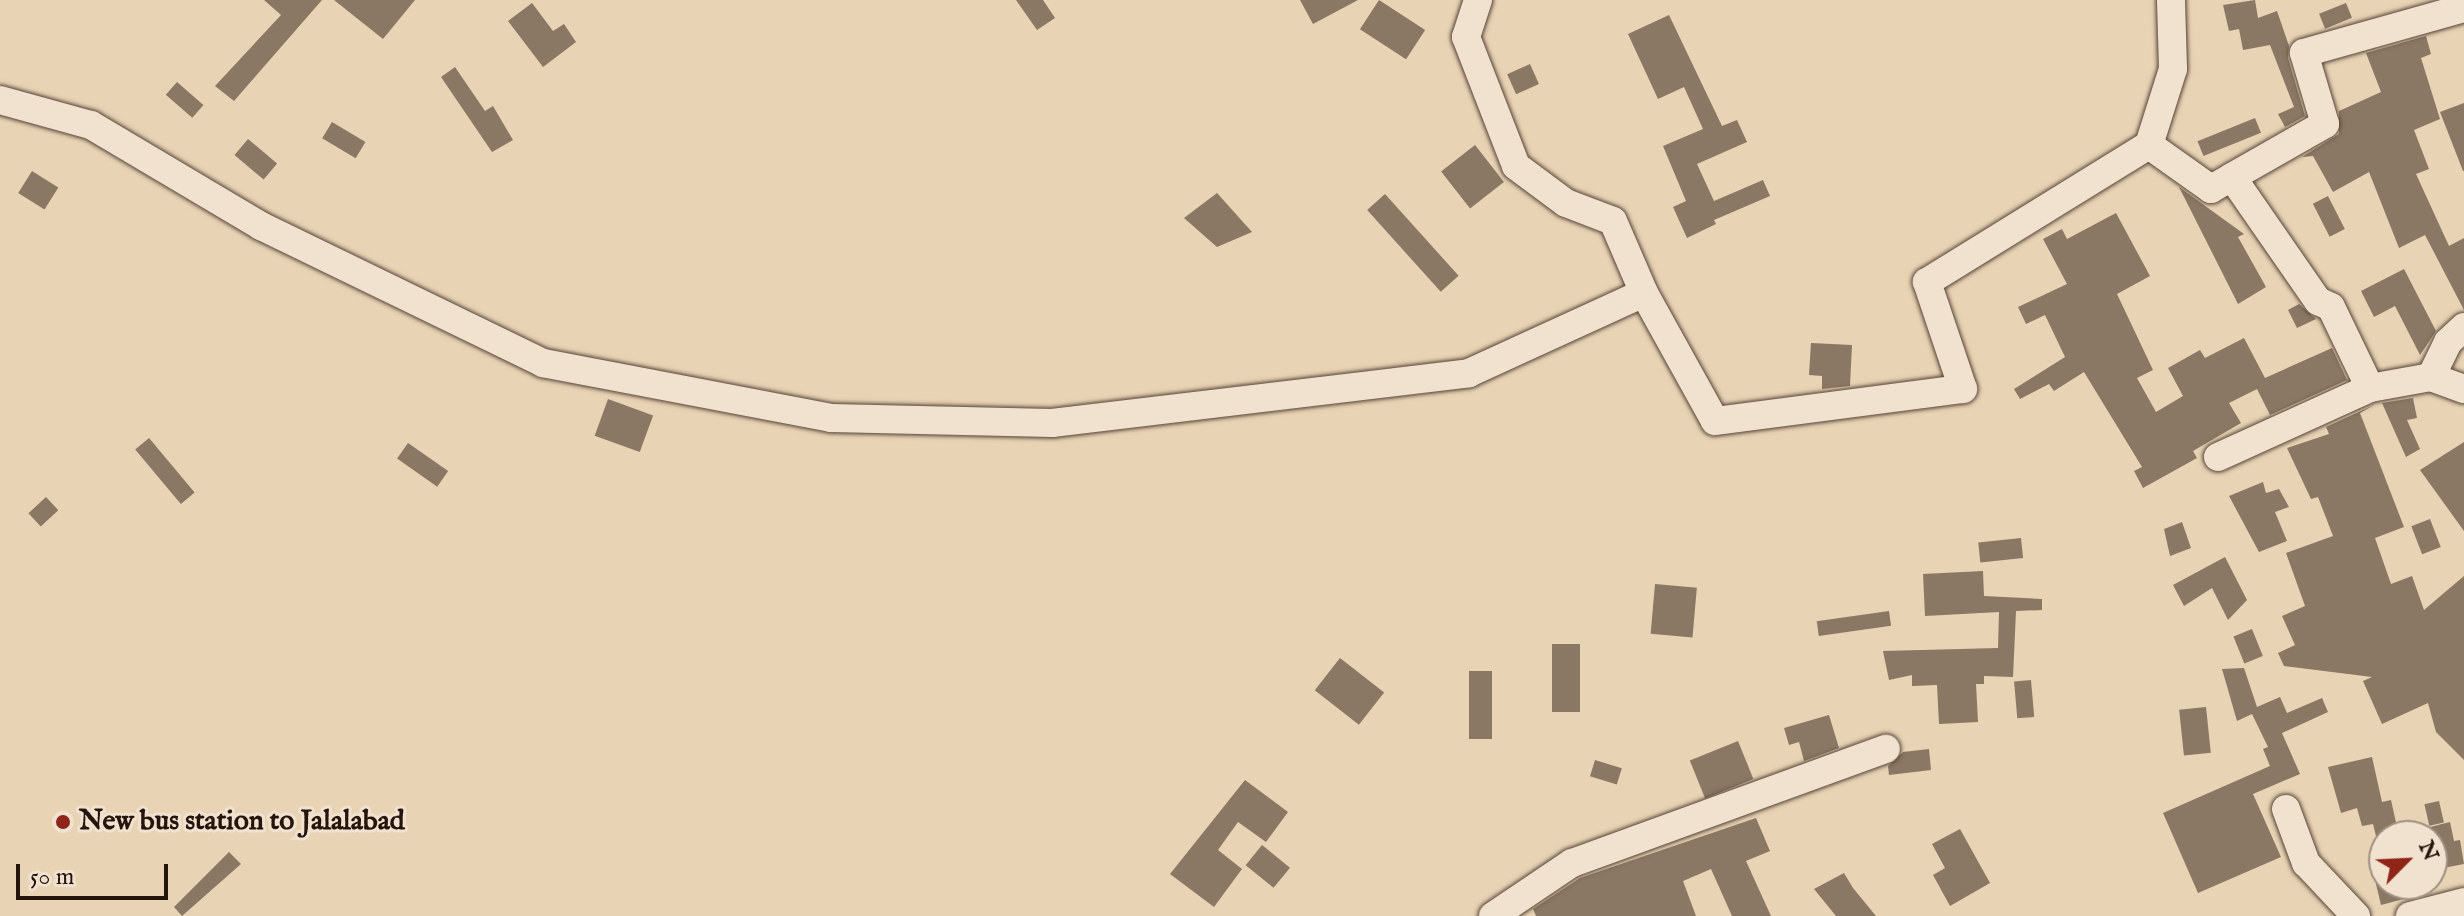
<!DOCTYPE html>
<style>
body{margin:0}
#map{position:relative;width:2464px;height:916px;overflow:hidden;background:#e8d3b5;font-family:"IM FELL English",serif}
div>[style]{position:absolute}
.building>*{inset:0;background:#8a7764;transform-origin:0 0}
.roads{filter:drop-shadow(0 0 2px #564436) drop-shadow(0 0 2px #564436)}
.minor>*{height:28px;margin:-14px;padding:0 14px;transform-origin:14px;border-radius:14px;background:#f0e2cf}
.dots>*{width:22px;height:22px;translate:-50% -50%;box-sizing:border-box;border:4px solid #f0e2cf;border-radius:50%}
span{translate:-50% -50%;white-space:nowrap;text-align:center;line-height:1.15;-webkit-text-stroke:6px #f0e2cf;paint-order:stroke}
.poi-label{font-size:28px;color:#25140c;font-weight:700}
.left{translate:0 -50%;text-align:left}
.north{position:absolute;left:2368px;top:820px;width:80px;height:80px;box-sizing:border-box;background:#f0e2cf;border:2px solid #9f9081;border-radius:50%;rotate:66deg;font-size:22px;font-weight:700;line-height:32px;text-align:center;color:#25140c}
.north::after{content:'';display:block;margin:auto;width:28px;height:36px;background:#8f2418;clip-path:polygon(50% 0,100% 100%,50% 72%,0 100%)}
.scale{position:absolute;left:16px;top:864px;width:152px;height:36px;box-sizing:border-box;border:4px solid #25140c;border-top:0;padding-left:10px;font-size:24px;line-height:28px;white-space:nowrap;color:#25140c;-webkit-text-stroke:6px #f0e2cf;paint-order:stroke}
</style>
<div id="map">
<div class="building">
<div style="clip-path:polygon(264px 0,322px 0,234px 101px,215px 86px,281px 15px)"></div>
<div style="clip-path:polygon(334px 0,415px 0,383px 39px)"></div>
<div style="clip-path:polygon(1016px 0,1043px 0,1055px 18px,1037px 30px)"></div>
<div style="clip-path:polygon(1300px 0,1358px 0,1313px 24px)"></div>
<div style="left:1379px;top:0;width:55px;height:35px;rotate:33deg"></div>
<div style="clip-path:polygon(2255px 0,2258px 18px,2277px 11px,2289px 46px,2288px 58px,2305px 116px,2285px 127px,2278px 114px,2294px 107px,2270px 45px,2243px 50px,2239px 29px,2229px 31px,2223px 5px)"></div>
<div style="clip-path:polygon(532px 3px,553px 31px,564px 24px,576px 42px,543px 67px,508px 21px)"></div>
<div style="left:2346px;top:3px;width:16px;height:29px;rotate:68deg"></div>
<div style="clip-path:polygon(1669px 15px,1722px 126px,1737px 120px,1747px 142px,1697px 164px,1714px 201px,1763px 180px,1770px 196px,1714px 220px,1716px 224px,1687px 238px,1673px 207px,1686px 201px,1663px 146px,1703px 129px,1684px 87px,1658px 99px,1628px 34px)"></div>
<div style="clip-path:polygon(2426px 36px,2431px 54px,2421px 58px,2440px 119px,2414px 130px,2429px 169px,2416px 174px,2449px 246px,2464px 238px,2464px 310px,2425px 235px,2399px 248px,2369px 172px,2333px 192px,2313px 156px,2302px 157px,2339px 134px,2339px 111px,2381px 92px,2366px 53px)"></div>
<div style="left:1530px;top:64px;width:22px;height:25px;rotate:66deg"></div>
<div style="clip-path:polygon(455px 67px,485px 111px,493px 106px,513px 140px,492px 152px,441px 77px)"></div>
<div style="left:177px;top:82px;width:35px;height:17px;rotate:41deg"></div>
<div style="clip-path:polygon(2464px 103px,2464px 171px,2463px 171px,2440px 112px)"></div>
<div style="left:2255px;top:118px;width:16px;height:62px;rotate:68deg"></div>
<div style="left:332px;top:122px;width:39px;height:19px;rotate:31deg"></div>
<div style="left:248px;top:139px;width:38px;height:21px;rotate:40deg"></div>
<div style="left:1475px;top:145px;width:47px;height:43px;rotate:52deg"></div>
<div style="left:32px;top:171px;width:31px;height:26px;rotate:32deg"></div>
<div style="clip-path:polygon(2179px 187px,2244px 234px,2238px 237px,2266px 287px,2238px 304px)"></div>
<div style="clip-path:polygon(1217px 193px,1252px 232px,1217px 247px,1184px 218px)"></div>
<div style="left:1385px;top:194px;width:110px;height:24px;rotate:48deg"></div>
<div style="left:2328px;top:196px;width:37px;height:17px;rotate:63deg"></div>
<div style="clip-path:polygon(2116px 213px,2150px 276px,2117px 294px,2153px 370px,2137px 378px,2156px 412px,2183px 396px,2168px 368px,2200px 350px,2205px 358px,2244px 338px,2265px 378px,2332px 348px,2347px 380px,2270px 415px,2257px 389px,2229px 403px,2241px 423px,2193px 451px,2197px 458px,2143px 488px,2134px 471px,2142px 467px,2084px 372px,2054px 391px,2049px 384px,2020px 399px,2014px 389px,2065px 357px,2045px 315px,2026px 324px,2018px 307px,2067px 284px,2043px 239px,2062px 229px,2067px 239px)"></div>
<div style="clip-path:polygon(2404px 269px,2436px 331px,2420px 355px,2395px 306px,2374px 317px,2361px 291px)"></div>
<div style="clip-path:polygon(2299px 304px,2316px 319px,2297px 328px,2288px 310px)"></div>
<div style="clip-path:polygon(1811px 343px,1852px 345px,1850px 386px,1822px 389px,1822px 376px,1809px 375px)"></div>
<div style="clip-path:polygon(2413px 398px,2417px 418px,2407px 420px,2420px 449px,2406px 457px,2382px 403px)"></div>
<div style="left:608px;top:399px;width:48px;height:39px;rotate:20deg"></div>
<div style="clip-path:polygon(2374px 405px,2360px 413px,2404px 527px,2375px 538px,2391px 584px,2412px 576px,2424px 610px,2464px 576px,2464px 760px,2436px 732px,2428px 703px,2382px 724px,2363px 681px,2372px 677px,2284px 666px,2278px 653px,2295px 645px,2282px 616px,2305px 606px,2286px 553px,2333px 536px,2318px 497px,2311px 499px,2287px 448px,2329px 434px,2326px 427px)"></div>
<div style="left:149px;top:438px;width:71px;height:18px;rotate:50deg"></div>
<div style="clip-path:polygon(2464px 442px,2464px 531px,2420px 470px)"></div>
<div style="left:408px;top:443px;width:49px;height:19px;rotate:35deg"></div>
<div style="clip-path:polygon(2263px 482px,2266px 493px,2279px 489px,2289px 507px,2275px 512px,2287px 541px,2259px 552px,2229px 496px)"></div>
<div style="left:46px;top:497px;width:18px;height:24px;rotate:47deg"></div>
<div style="left:2430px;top:519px;width:30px;height:20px;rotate:69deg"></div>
<div style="clip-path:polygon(2182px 522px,2191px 548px,2170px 556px,2164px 529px)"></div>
<div style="left:2021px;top:538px;width:20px;height:43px;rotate:84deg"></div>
<div style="clip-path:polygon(2225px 557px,2247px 600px,2228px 620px,2212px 588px,2184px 606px,2173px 585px)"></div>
<div style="clip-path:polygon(1983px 571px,1984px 596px,2042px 599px,2042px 610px,2016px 611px,2013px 677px,1984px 676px,1984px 684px,1976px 684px,1978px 722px,1939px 724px,1937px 685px,1912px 686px,1912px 675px,1889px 680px,1883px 651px,1998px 648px,1999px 612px,1925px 616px,1923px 574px)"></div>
<div style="left:1655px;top:584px;width:42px;height:50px;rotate:5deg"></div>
<div style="left:1889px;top:611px;width:15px;height:73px;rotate:82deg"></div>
<div style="left:2252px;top:629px;width:29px;height:20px;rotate:68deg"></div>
<div style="left:1552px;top:644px;width:28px;height:68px"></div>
<div style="left:1340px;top:658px;width:56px;height:41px;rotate:38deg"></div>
<div style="clip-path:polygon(2244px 668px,2257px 707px,2280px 697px,2287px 713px,2322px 698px,2328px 712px,2282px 733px,2300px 774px,2253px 794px,2281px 857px,2198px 893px,2163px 813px,2270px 766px,2263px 749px,2268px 747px,2252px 714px,2237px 721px,2222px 669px)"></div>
<div style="left:1469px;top:671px;width:23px;height:68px"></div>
<div style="left:2031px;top:680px;width:37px;height:17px;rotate:85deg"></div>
<div style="left:2206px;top:707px;width:46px;height:27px;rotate:84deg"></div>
<div style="clip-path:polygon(1829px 715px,1839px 748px,1804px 761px,1799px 742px,1789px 745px,1784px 728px)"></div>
<div style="left:1738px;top:741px;width:41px;height:52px;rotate:68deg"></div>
<div style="clip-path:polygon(1929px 749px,1931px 770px,1889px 775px,1888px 766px,1903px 752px)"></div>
<div style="clip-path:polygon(2372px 757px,2382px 802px,2391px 800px,2399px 836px,2376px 836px,2373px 824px,2362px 826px,2357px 808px,2341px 813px,2328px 767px)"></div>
<div style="left:1595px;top:760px;width:28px;height:17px;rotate:17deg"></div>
<div style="clip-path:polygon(1245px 780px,1288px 812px,1266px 842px,1238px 822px,1218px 850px,1242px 869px,1214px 907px,1170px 874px)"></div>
<div style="left:2439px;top:801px;width:22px;height:15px;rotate:77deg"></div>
<div style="clip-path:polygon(1756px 818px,1770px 851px,1746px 861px,1771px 916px,1732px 916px,1711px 869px,1683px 881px,1696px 916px,1536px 916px,1533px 909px,1580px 878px)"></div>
<div style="clip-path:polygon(2450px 822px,2454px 841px,2460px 840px,2464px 864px,2438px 869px,2430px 827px)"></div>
<div style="clip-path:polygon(1960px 829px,1990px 883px,1950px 906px,1933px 875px,1945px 868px,1932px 844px)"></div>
<div style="left:1262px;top:845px;width:36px;height:26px;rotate:39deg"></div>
<div style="clip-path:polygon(229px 852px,241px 864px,182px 916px,174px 907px)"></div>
<div style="clip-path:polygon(1844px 873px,1853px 888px,1876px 916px,1836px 916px,1814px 889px)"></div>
<div style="clip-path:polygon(2376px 884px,2407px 884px,2411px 897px,2381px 905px)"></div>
</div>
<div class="roads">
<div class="minor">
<div style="left:1478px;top:0;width:39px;rotate:108deg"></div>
<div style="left:1466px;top:37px;width:138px;rotate:68.8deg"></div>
<div style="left:1516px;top:166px;width:62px;rotate:36.5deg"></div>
<div style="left:1566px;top:203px;width:50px;rotate:21deg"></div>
<div style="left:1613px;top:221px;width:78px;rotate:66.7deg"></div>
<div style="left:1644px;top:293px;width:146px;rotate:61deg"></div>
<div style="left:1715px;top:421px;width:250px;rotate:-7.4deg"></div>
<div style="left:1963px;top:389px;width:113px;rotate:-108.6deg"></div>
<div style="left:1927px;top:282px;width:261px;rotate:-31.7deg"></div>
<div style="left:2149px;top:145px;width:80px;rotate:-72.5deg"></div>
<div style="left:2173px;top:69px;width:69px;rotate:-91.7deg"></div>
<div style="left:0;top:100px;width:94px;rotate:15.4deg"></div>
<div style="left:91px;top:125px;width:198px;rotate:30.7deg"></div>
<div style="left:261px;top:226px;width:314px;rotate:25.9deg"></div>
<div style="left:543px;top:363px;width:293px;rotate:10.8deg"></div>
<div style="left:831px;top:418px;width:221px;rotate:1.3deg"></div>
<div style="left:1052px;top:423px;width:420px;rotate:-6.8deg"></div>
<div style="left:1469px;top:373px;width:192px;rotate:-24.6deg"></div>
<div style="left:2149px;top:145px;width:76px;rotate:35.4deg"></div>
<div style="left:2211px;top:189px;width:24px;rotate:-30deg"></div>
<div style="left:2232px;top:177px;width:151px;rotate:55.3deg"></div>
<div style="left:2318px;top:301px;width:14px;rotate:25deg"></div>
<div style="left:2331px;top:307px;width:90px;rotate:64.3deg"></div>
<div style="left:2232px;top:177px;width:107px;rotate:-29.7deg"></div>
<div style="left:2325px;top:124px;width:74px;rotate:-106.5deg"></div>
<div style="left:2304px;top:53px;width:166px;rotate:-15.7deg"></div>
<div style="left:2431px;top:377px;width:39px;rotate:-64deg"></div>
<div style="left:2448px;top:342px;width:22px;rotate:-43deg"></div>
<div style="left:2218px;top:457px;width:167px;rotate:-24.4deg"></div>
<div style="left:2370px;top:388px;width:62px;rotate:-10.2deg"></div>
<div style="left:2431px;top:377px;width:35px;rotate:20deg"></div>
<div style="left:2286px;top:809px;width:58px;rotate:69.7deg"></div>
<div style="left:2306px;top:863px;width:73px;rotate:46.7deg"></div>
<div style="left:1493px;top:916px;width:95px;rotate:-33.9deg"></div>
<div style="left:1572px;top:863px;width:334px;rotate:-20deg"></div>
<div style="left:2410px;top:916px;width:56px;rotate:-14.5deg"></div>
</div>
</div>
<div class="dots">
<div style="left:63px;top:822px;background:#8f2418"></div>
</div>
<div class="poi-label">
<span class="left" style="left:79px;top:822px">New bus station to Jalalabad</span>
</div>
<div class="north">N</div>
<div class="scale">50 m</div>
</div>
